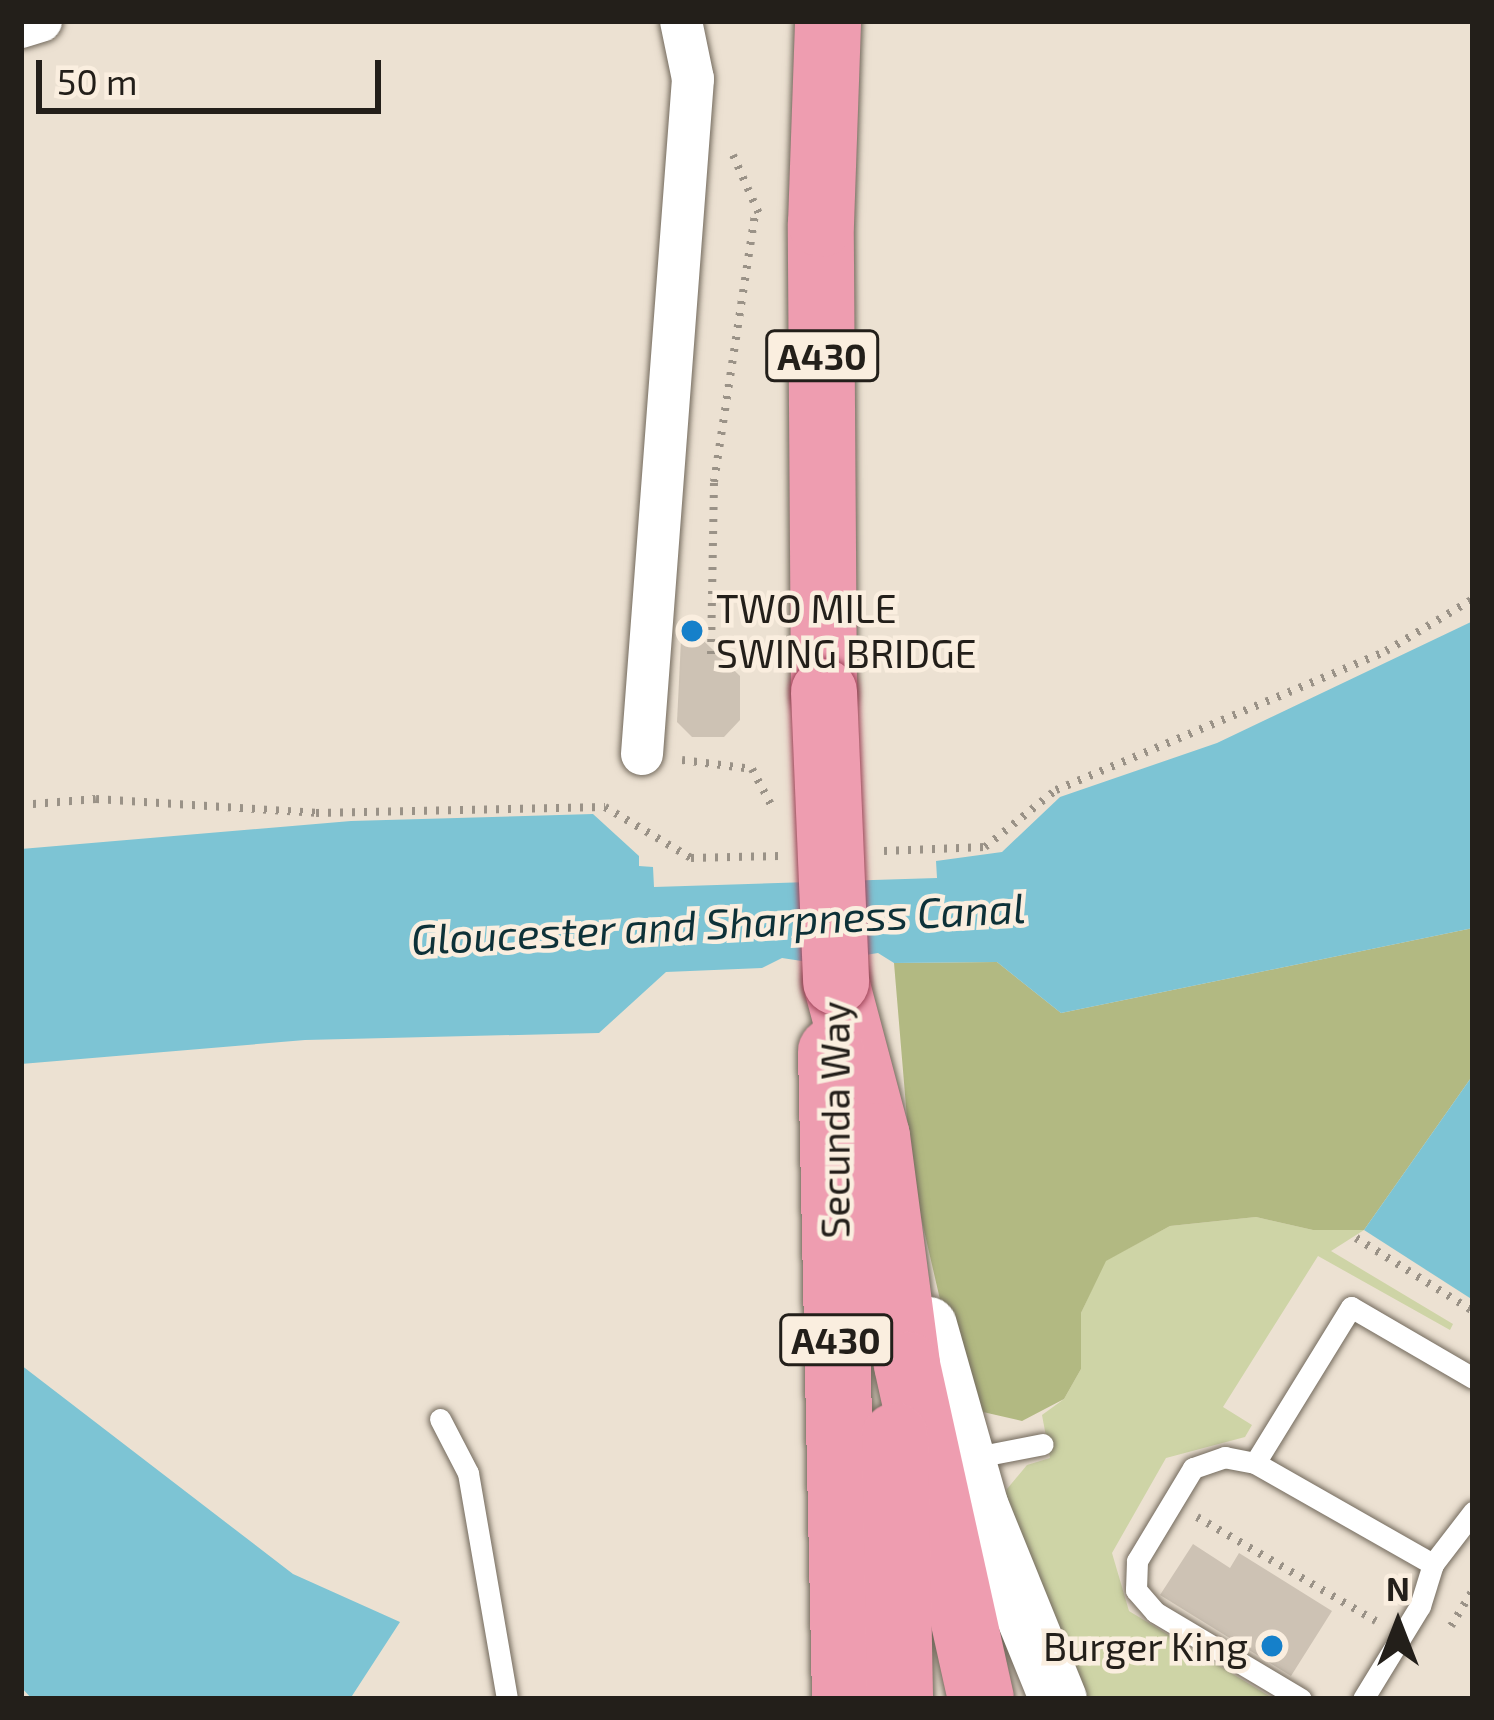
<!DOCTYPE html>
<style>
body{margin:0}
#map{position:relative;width:1494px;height:1720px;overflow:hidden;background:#ece1d2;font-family:"Exo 2",sans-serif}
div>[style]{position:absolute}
.green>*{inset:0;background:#ced4a6}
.forest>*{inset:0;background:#b2b982}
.water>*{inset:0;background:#7dc4d4}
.building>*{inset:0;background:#cdc2b4}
.path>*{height:8px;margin-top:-4px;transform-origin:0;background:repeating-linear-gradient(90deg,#9a9287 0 3px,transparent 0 12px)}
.roads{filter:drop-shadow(0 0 3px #72695c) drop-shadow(0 0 3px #72695c)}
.lane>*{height:21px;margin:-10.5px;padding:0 10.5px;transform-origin:10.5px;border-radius:10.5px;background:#fff}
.street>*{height:42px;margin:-21px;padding:0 21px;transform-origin:21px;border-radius:21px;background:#fff}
.secondary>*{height:57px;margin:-28.5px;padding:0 28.5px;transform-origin:28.5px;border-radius:28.5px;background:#fff}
.primary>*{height:66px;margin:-33px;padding:0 33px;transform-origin:33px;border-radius:33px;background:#ee9db0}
.bridges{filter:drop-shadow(0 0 3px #9f465a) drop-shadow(0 0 3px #9f465a)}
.primary-bridge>*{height:66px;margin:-33px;padding:0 33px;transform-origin:33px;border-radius:33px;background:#ee9db0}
.dots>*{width:33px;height:33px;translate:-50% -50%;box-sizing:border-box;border:6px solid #faeedf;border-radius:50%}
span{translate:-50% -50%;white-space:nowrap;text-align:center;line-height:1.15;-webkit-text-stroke:9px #faeedf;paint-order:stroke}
.shield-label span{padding:3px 9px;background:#faeedf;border:3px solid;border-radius:9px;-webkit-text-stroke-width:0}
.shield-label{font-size:36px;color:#231f1a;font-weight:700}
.poi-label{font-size:39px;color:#231f1a}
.left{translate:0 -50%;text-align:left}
.right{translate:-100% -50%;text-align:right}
.street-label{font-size:39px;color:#231f1a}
.water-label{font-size:42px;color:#0d3138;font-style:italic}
.frame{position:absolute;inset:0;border:24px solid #231f1a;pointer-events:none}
.north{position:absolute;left:1338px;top:1564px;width:120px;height:120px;-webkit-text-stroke:9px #faeedf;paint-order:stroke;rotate:0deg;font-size:33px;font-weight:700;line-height:48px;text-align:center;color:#231f1a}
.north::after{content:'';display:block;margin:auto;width:42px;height:54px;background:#231f1a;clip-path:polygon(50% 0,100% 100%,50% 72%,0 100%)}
.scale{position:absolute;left:36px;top:60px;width:345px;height:54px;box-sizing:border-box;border:6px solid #231f1a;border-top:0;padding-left:15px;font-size:36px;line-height:42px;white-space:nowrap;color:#231f1a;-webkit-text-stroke:9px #faeedf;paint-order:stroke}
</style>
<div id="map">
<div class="green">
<div style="clip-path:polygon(1256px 1217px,1313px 1230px,1364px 1230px,1331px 1251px,1453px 1324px,1450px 1330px,1318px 1256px,1223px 1407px,1252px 1425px,1245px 1437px,1166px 1458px,1112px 1553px,1129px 1611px,1274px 1699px,1080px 1699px,1002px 1508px,1007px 1489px,1027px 1465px,1050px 1458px,1042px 1415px,1064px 1399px,1081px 1369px,1081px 1313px,1105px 1261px,1170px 1226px)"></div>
</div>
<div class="forest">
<div style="clip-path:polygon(1473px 928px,1473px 1075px,1364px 1230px,1313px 1230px,1256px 1217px,1170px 1226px,1106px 1261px,1081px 1313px,1081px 1369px,1064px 1399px,1022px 1421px,983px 1412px,956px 1369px,912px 1178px,894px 963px,997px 962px,1061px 1013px)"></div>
</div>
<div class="water">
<div style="clip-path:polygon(1473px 621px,1473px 928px,1061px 1013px,997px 962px,894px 963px,878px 953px,815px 963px,782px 958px,762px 968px,666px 972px,599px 1033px,305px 1040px,21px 1064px,21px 849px,351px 821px,593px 814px,639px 856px,639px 866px,653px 867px,654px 887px,937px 878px,936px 861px,1002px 852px,1060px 797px,1217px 743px)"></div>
<div style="clip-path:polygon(1473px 1075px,1473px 1300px,1364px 1230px)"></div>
<div style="clip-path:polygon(21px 1365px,293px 1574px,400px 1622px,350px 1699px,32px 1699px,21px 1687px)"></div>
</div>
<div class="building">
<div style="clip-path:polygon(682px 620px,740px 676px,740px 720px,724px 737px,692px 737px,677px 722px)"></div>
<div style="clip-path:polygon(1193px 1544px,1230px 1568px,1239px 1553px,1332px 1611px,1291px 1676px,1160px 1595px)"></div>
</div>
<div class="path">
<div style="left:733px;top:155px;width:67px;rotate:66.1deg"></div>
<div style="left:711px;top:654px;width:172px;rotate:-89deg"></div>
<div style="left:714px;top:482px;width:270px;rotate:-81.3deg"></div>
<div style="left:682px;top:760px;width:71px;rotate:7.3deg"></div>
<div style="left:752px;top:769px;width:40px;rotate:62deg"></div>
<div style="left:21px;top:805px;width:75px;rotate:-4.6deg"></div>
<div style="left:96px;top:799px;width:220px;rotate:3.6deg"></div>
<div style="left:316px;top:813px;width:289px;rotate:-1.2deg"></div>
<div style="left:605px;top:807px;width:100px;rotate:30.7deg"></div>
<div style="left:691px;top:858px;width:88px;rotate:-1.3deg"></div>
<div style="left:884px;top:851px;width:101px;rotate:-2.3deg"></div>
<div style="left:985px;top:847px;width:91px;rotate:-38.8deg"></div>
<div style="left:1056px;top:790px;width:358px;rotate:-22.8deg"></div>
<div style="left:1386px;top:651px;width:101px;rotate:-30.9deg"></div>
<div style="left:1356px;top:1238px;width:138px;rotate:32deg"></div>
<div style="left:1197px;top:1517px;width:207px;rotate:30.2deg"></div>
<div style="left:1451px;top:1626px;width:42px;rotate:-58.6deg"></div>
</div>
<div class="roads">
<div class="lane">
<div style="left:1473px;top:1378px;width:141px;rotate:-149.8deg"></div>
<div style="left:1351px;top:1307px;width:183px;rotate:121.6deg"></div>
<div style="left:1255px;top:1463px;width:205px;rotate:29.6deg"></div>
<div style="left:1433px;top:1564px;width:66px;rotate:-52.4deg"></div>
<div style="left:440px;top:1419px;width:61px;rotate:62.6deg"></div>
<div style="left:468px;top:1473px;width:229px;rotate:80.2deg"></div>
<div style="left:966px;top:1459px;width:78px;rotate:-11deg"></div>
<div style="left:1255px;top:1463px;width:31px;rotate:-169deg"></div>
<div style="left:1225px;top:1457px;width:34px;rotate:161deg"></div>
<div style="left:1193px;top:1468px;width:109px;rotate:121.1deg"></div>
<div style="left:1137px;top:1561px;width:29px;rotate:92deg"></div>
<div style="left:1136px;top:1590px;width:29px;rotate:49deg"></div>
<div style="left:1155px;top:1612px;width:170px;rotate:30.8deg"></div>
<div style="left:1363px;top:1699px;width:109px;rotate:-58.5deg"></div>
<div style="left:1420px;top:1606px;width:44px;rotate:-72.8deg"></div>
</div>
<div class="street">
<div style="left:21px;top:27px;width:21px;rotate:-17deg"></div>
<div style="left:642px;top:754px;width:677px;rotate:-85.68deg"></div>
<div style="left:693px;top:79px;width:59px;rotate:-101.7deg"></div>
</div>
<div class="secondary">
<div style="left:928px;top:1325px;width:189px;rotate:74.1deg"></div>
<div style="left:980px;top:1507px;width:207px;rotate:67.9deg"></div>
</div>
<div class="primary">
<div style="left:824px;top:692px;width:468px;rotate:-90.4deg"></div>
<div style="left:821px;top:224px;width:203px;rotate:-88deg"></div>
<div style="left:836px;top:982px;width:159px;rotate:75.1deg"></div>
<div style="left:877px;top:1136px;width:231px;rotate:82.5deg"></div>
<div style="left:907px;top:1365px;width:342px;rotate:77.5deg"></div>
<div style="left:831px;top:1051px;width:648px;rotate:88.76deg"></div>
<div style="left:895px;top:1436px;width:263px;rotate:88.9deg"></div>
</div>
</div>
<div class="bridges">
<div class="primary-bridge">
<div style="left:824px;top:692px;width:290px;rotate:87.6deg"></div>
</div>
</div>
<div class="dots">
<div style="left:692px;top:631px;background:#1580ca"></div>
<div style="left:1272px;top:1646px;background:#1580ca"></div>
</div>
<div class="shield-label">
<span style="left:822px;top:356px">A430</span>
<span style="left:836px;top:1340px">A430</span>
</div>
<div class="poi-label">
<span class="left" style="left:716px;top:631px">TWO MILE<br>SWING BRIDGE</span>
<span class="right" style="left:1248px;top:1646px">Burger King</span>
</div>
<div class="street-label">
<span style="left:835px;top:1120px;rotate:-90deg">Secunda Way</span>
</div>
<div class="water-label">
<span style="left:718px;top:922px;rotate:-3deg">Gloucester and Sharpness Canal</span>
</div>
<div class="frame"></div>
<div class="north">N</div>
<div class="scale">50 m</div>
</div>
